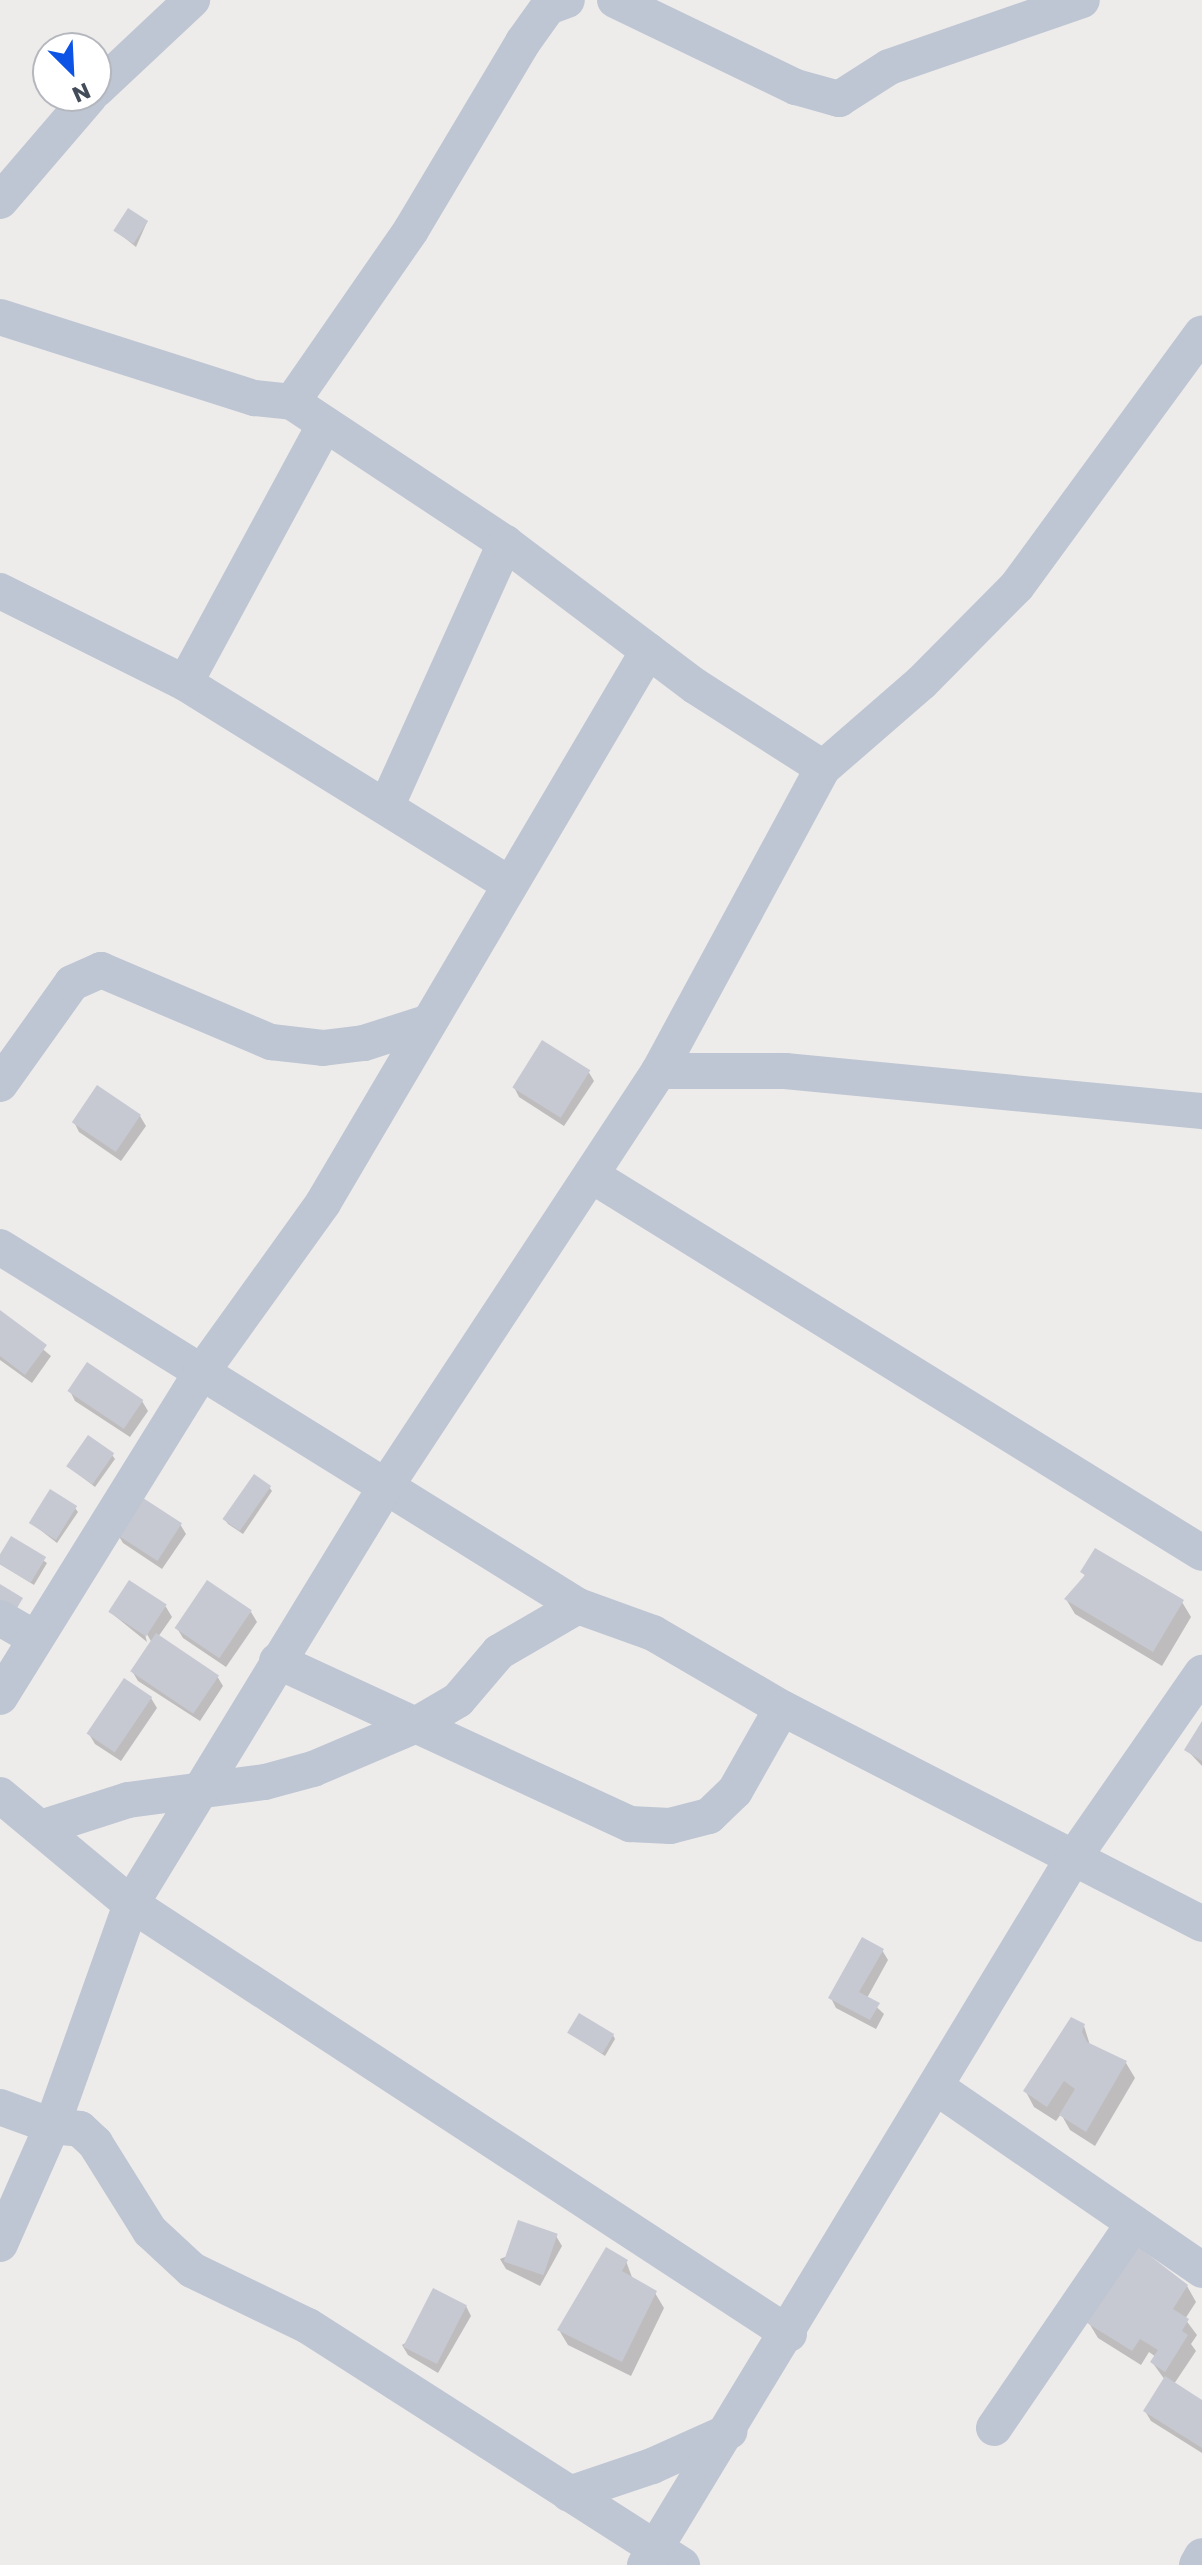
<!DOCTYPE html>
<style>
body{margin:0}
#map{position:relative;width:1202px;height:2565px;overflow:hidden;background:#eeebeb;font-family:Poppins,sans-serif}
div>[style]{position:absolute}
.shadow>*{inset:0;background:#0003}
.building>*{inset:0;background:#c7c9d2;transform-origin:0 0}
.minor>*{height:36px;margin:-18px;padding:0 18px;transform-origin:18px;border-radius:18px;background:#bdc6d2}
span{translate:-50% -50%;white-space:nowrap;text-align:center;line-height:1.15;-webkit-text-stroke:6px #fff;paint-order:stroke}
.north{position:absolute;left:32px;top:32px;width:80px;height:80px;box-sizing:border-box;background:#fff;border:2px solid #b4b7bd;border-radius:50%;rotate:156deg;font-size:22px;font-weight:700;line-height:32px;text-align:center;color:#434c59}
.north::after{content:'';display:block;margin:auto;width:28px;height:36px;background:#0d54e6;clip-path:polygon(50% 0,100% 100%,50% 72%,0 100%)}
</style>
<div id="map">
<div class="shadow">
<div style="clip-path:polygon(147px 222px,136px 247px,116px 231px)"></div>
<div style="clip-path:polygon(588px 1071px,594px 1081px,564px 1126px,519px 1097px,514px 1087px)"></div>
<div style="clip-path:polygon(140px 1116px,146px 1126px,121px 1161px,79px 1132px,74px 1122px)"></div>
<div style="clip-path:polygon(0 1313px,51px 1356px,32px 1383px,0 1360px)"></div>
<div style="clip-path:polygon(70px 1391px,142px 1401px,148px 1411px,130px 1437px,75px 1401px)"></div>
<div style="clip-path:polygon(112px 1455px,115px 1459px,95px 1487px,69px 1467px)"></div>
<div style="clip-path:polygon(269px 1487px,272px 1491px,243px 1534px,228px 1524px,225px 1520px)"></div>
<div style="clip-path:polygon(75px 1508px,78px 1512px,57px 1543px,30px 1522px)"></div>
<div style="clip-path:polygon(180px 1524px,186px 1534px,162px 1569px,123px 1543px,117px 1533px)"></div>
<div style="clip-path:polygon(11px 1539px,47px 1563px,34px 1585px,0 1564px)"></div>
<div style="clip-path:polygon(1083px 1572px,1182px 1602px,1191px 1617px,1162px 1666px,1075px 1614px,1066px 1599px,1086px 1578px)"></div>
<div style="clip-path:polygon(130px 1583px,166px 1607px,172px 1617px,158px 1637px,217px 1676px,223px 1686px,200px 1721px,138px 1681px,132px 1671px,152px 1643px,143px 1627px,147px 1642px,110px 1612px)"></div>
<div style="clip-path:polygon(251px 1612px,257px 1622px,226px 1667px,183px 1638px,177px 1628px)"></div>
<div style="clip-path:polygon(151px 1698px,157px 1708px,121px 1761px,95px 1744px,89px 1734px)"></div>
<div style="clip-path:polygon(1202px 1725px,1202px 1766px,1187px 1750px)"></div>
<div style="clip-path:polygon(882px 1950px,888px 1960px,867px 1998px,884px 2014px,876px 2029px,836px 2008px,831px 1998px)"></div>
<div style="clip-path:polygon(1084px 2026px,1090px 2045px,1126px 2063px,1135px 2078px,1095px 2146px,1070px 2130px,1061px 2114px,1056px 2121px,1034px 2107px,1026px 2092px)"></div>
<div style="clip-path:polygon(570px 2033px,613px 2035px,615px 2039px,605px 2056px)"></div>
<div style="clip-path:polygon(556px 2236px,562px 2246px,540px 2286px,506px 2269px,500px 2259px)"></div>
<div style="clip-path:polygon(626px 2261px,633px 2280px,655px 2293px,664px 2308px,631px 2376px,568px 2345px,559px 2330px)"></div>
<div style="clip-path:polygon(1187px 2286px,1196px 2302px,1185px 2319px,1197px 2335px,1191px 2344px,1196px 2351px,1174px 2384px,1202px 2402px,1202px 2453px,1151px 2421px,1145px 2411px,1165px 2380px,1152px 2362px,1156px 2357px,1149px 2352px,1141px 2365px,1098px 2338px,1089px 2323px)"></div>
<div style="clip-path:polygon(466px 2306px,471px 2316px,438px 2373px,408px 2355px,402px 2345px)"></div>
</div>
<div class="building">
<div style="left:128px;top:208px;width:24px;height:27px;rotate:33deg"></div>
<div style="left:542px;top:1040px;width:57px;height:56px;rotate:32deg"></div>
<div style="left:97px;top:1085px;width:53px;height:45px;rotate:34deg"></div>
<div style="clip-path:polygon(0 1310px,47px 1345px,25px 1375px,0 1356px)"></div>
<div style="left:87px;top:1362px;width:68px;height:35px;rotate:34deg"></div>
<div style="left:88px;top:1435px;width:32px;height:38px;rotate:35deg"></div>
<div style="left:254px;top:1474px;width:21px;height:55px;rotate:35deg"></div>
<div style="left:50px;top:1489px;width:32px;height:40px;rotate:32deg"></div>
<div style="left:140px;top:1496px;width:50px;height:45px;rotate:33deg"></div>
<div style="left:11px;top:1536px;width:41px;height:30px;rotate:31deg"></div>
<div style="clip-path:polygon(1095px 1548px,1184px 1600px,1153px 1652px,1064px 1599px,1085px 1575px,1080px 1572px)"></div>
<div style="left:129px;top:1580px;width:45px;height:38px;rotate:33deg"></div>
<div style="left:207px;top:1580px;width:54px;height:58px;rotate:34deg"></div>
<div style="clip-path:polygon(0 1584px,23px 1598px,10px 1620px,0 1614px)"></div>
<div style="left:156px;top:1633px;width:76px;height:46px;rotate:34deg"></div>
<div style="left:124px;top:1678px;width:34px;height:67px;rotate:34deg"></div>
<div style="clip-path:polygon(1202px 1721px,1202px 1761px,1184px 1750px)"></div>
<div style="clip-path:polygon(862px 1937px,884px 1949px,859px 1992px,880px 2003px,870px 2020px,828px 1998px)"></div>
<div style="left:579px;top:2013px;width:41px;height:23px;rotate:31deg"></div>
<div style="clip-path:polygon(1071px 2017px,1085px 2024px,1082px 2032px,1087px 2042px,1127px 2061px,1086px 2132px,1059px 2115px,1075px 2089px,1064px 2081px,1047px 2107px,1023px 2091px)"></div>
<div style="left:518px;top:2220px;width:42px;height:44px;rotate:19deg"></div>
<div style="clip-path:polygon(1136px 2245px,1188px 2285px,1173px 2309px,1189px 2319px,1182px 2331px,1188px 2335px,1165px 2372px,1150px 2362px,1158px 2350px,1140px 2339px,1132px 2351px,1087px 2323px)"></div>
<div style="clip-path:polygon(606px 2247px,628px 2260px,622px 2271px,657px 2291px,622px 2362px,557px 2330px)"></div>
<div style="left:433px;top:2288px;width:38px;height:66px;rotate:27deg"></div>
<div style="clip-path:polygon(1165px 2376px,1202px 2400px,1202px 2448px,1143px 2411px)"></div>
</div>
<div class="minor">
<div style="left:615px;top:0;width:201px;rotate:25.7deg"></div>
<div style="left:796px;top:87px;width:45px;rotate:15.6deg"></div>
<div style="left:839px;top:99px;width:59px;rotate:-32.6deg"></div>
<div style="left:889px;top:67px;width:204px;rotate:-19.1deg"></div>
<div style="left:96px;top:90px;width:132px;rotate:-43.2deg"></div>
<div style="left:0;top:201px;width:138px;rotate:-49.4deg"></div>
<div style="left:0;top:317px;width:267px;rotate:17.7deg"></div>
<div style="left:254px;top:398px;width:38px;rotate:6deg"></div>
<div style="left:292px;top:402px;width:209px;rotate:-55.3deg"></div>
<div style="left:411px;top:230px;width:219px;rotate:-59.2deg"></div>
<div style="left:523px;top:42px;width:43px;rotate:-54.5deg"></div>
<div style="left:548px;top:7px;width:20px;rotate:-20deg"></div>
<div style="left:292px;top:402px;width:255px;rotate:33.5deg"></div>
<div style="left:505px;top:543px;width:238px;rotate:37deg"></div>
<div style="left:695px;top:686px;width:152px;rotate:32.6deg"></div>
<div style="left:0;top:591px;width:207px;rotate:26.4deg"></div>
<div style="left:185px;top:683px;width:380px;rotate:31.8deg"></div>
<div style="left:185px;top:683px;width:294px;rotate:-61.6deg"></div>
<div style="left:386px;top:807px;width:290px;rotate:-65.7deg"></div>
<div style="left:659px;top:1071px;width:126px"></div>
<div style="left:785px;top:1071px;width:419px;rotate:5.5deg"></div>
<div style="left:0;top:1084px;width:124px;rotate:-54.5deg"></div>
<div style="left:72px;top:983px;width:32px;rotate:-24deg"></div>
<div style="left:101px;top:970px;width:185px;rotate:23deg"></div>
<div style="left:271px;top:1042px;width:52px;rotate:6.6deg"></div>
<div style="left:323px;top:1048px;width:41px;rotate:-7deg"></div>
<div style="left:364px;top:1043px;width:65px;rotate:-17.9deg"></div>
<div style="left:591px;top:1175px;width:718px;rotate:31.74deg"></div>
<div style="left:0;top:1247px;width:680px;rotate:31.84deg"></div>
<div style="left:578px;top:1606px;width:80px;rotate:19.8deg"></div>
<div style="left:653px;top:1633px;width:149px;rotate:30.2deg"></div>
<div style="left:782px;top:1708px;width:472px;rotate:27.2deg"></div>
<div style="left:0;top:1618px;width:39px;rotate:30deg"></div>
<div style="left:277px;top:1661px;width:389px;rotate:24.8deg"></div>
<div style="left:630px;top:1824px;width:40px;rotate:2.9deg"></div>
<div style="left:670px;top:1826px;width:40px;rotate:-14.4deg"></div>
<div style="left:709px;top:1816px;width:36px;rotate:-44deg"></div>
<div style="left:735px;top:1791px;width:95px;rotate:-60.5deg"></div>
<div style="left:0;top:1697px;width:381px;rotate:-58.2deg"></div>
<div style="left:201px;top:1373px;width:209px;rotate:-54.3deg"></div>
<div style="left:323px;top:1203px;width:641px;rotate:-59.51deg"></div>
<div style="left:0;top:1795px;width:170px;rotate:39.8deg"></div>
<div style="left:131px;top:1904px;width:786px;rotate:33.16deg"></div>
<div style="left:44px;top:1827px;width:88px;rotate:-17.8deg"></div>
<div style="left:128px;top:1800px;width:138px;rotate:-7.5deg"></div>
<div style="left:265px;top:1782px;width:50px;rotate:-15.2deg"></div>
<div style="left:313px;top:1769px;width:108px;rotate:-23deg"></div>
<div style="left:412px;top:1727px;width:53px;rotate:-30.4deg"></div>
<div style="left:458px;top:1700px;width:63px;rotate:-49.5deg"></div>
<div style="left:499px;top:1652px;width:91px;rotate:-30.2deg"></div>
<div style="left:936px;top:2087px;width:323px;rotate:34.5deg"></div>
<div style="left:0;top:2107px;width:55px;rotate:20.1deg"></div>
<div style="left:52px;top:2126px;width:28px;rotate:6deg"></div>
<div style="left:80px;top:2129px;width:21px;rotate:43deg"></div>
<div style="left:95px;top:2143px;width:104px;rotate:58deg"></div>
<div style="left:150px;top:2231px;width:57px;rotate:42.9deg"></div>
<div style="left:192px;top:2270px;width:129px;rotate:25.8deg"></div>
<div style="left:308px;top:2326px;width:444px;rotate:32.6deg"></div>
<div style="left:0;top:2244px;width:129px;rotate:-66.2deg"></div>
<div style="left:52px;top:2126px;width:236px;rotate:-70.4deg"></div>
<div style="left:131px;top:1904px;width:486px;rotate:-58.6deg"></div>
<div style="left:384px;top:1489px;width:500px;rotate:-56.66deg"></div>
<div style="left:659px;top:1071px;width:345px;rotate:-61.6deg"></div>
<div style="left:823px;top:768px;width:131px;rotate:-41deg"></div>
<div style="left:922px;top:682px;width:135px;rotate:-45.3deg"></div>
<div style="left:1017px;top:586px;width:313px;rotate:-53.8deg"></div>
<div style="left:994px;top:2428px;width:248px;rotate:-55.7deg"></div>
<div style="left:569px;top:2494px;width:88px;rotate:-18.6deg"></div>
<div style="left:652px;top:2466px;width:85px;rotate:-24.2deg"></div>
<div style="left:645px;top:2565px;width:824px;rotate:-58.8deg"></div>
<div style="left:1072px;top:1860px;width:228px;rotate:-55.2deg"></div>
<div style="left:1197px;top:2565px;width:10px;rotate:-61deg"></div>
</div>
<div class="north">N</div>
</div>
